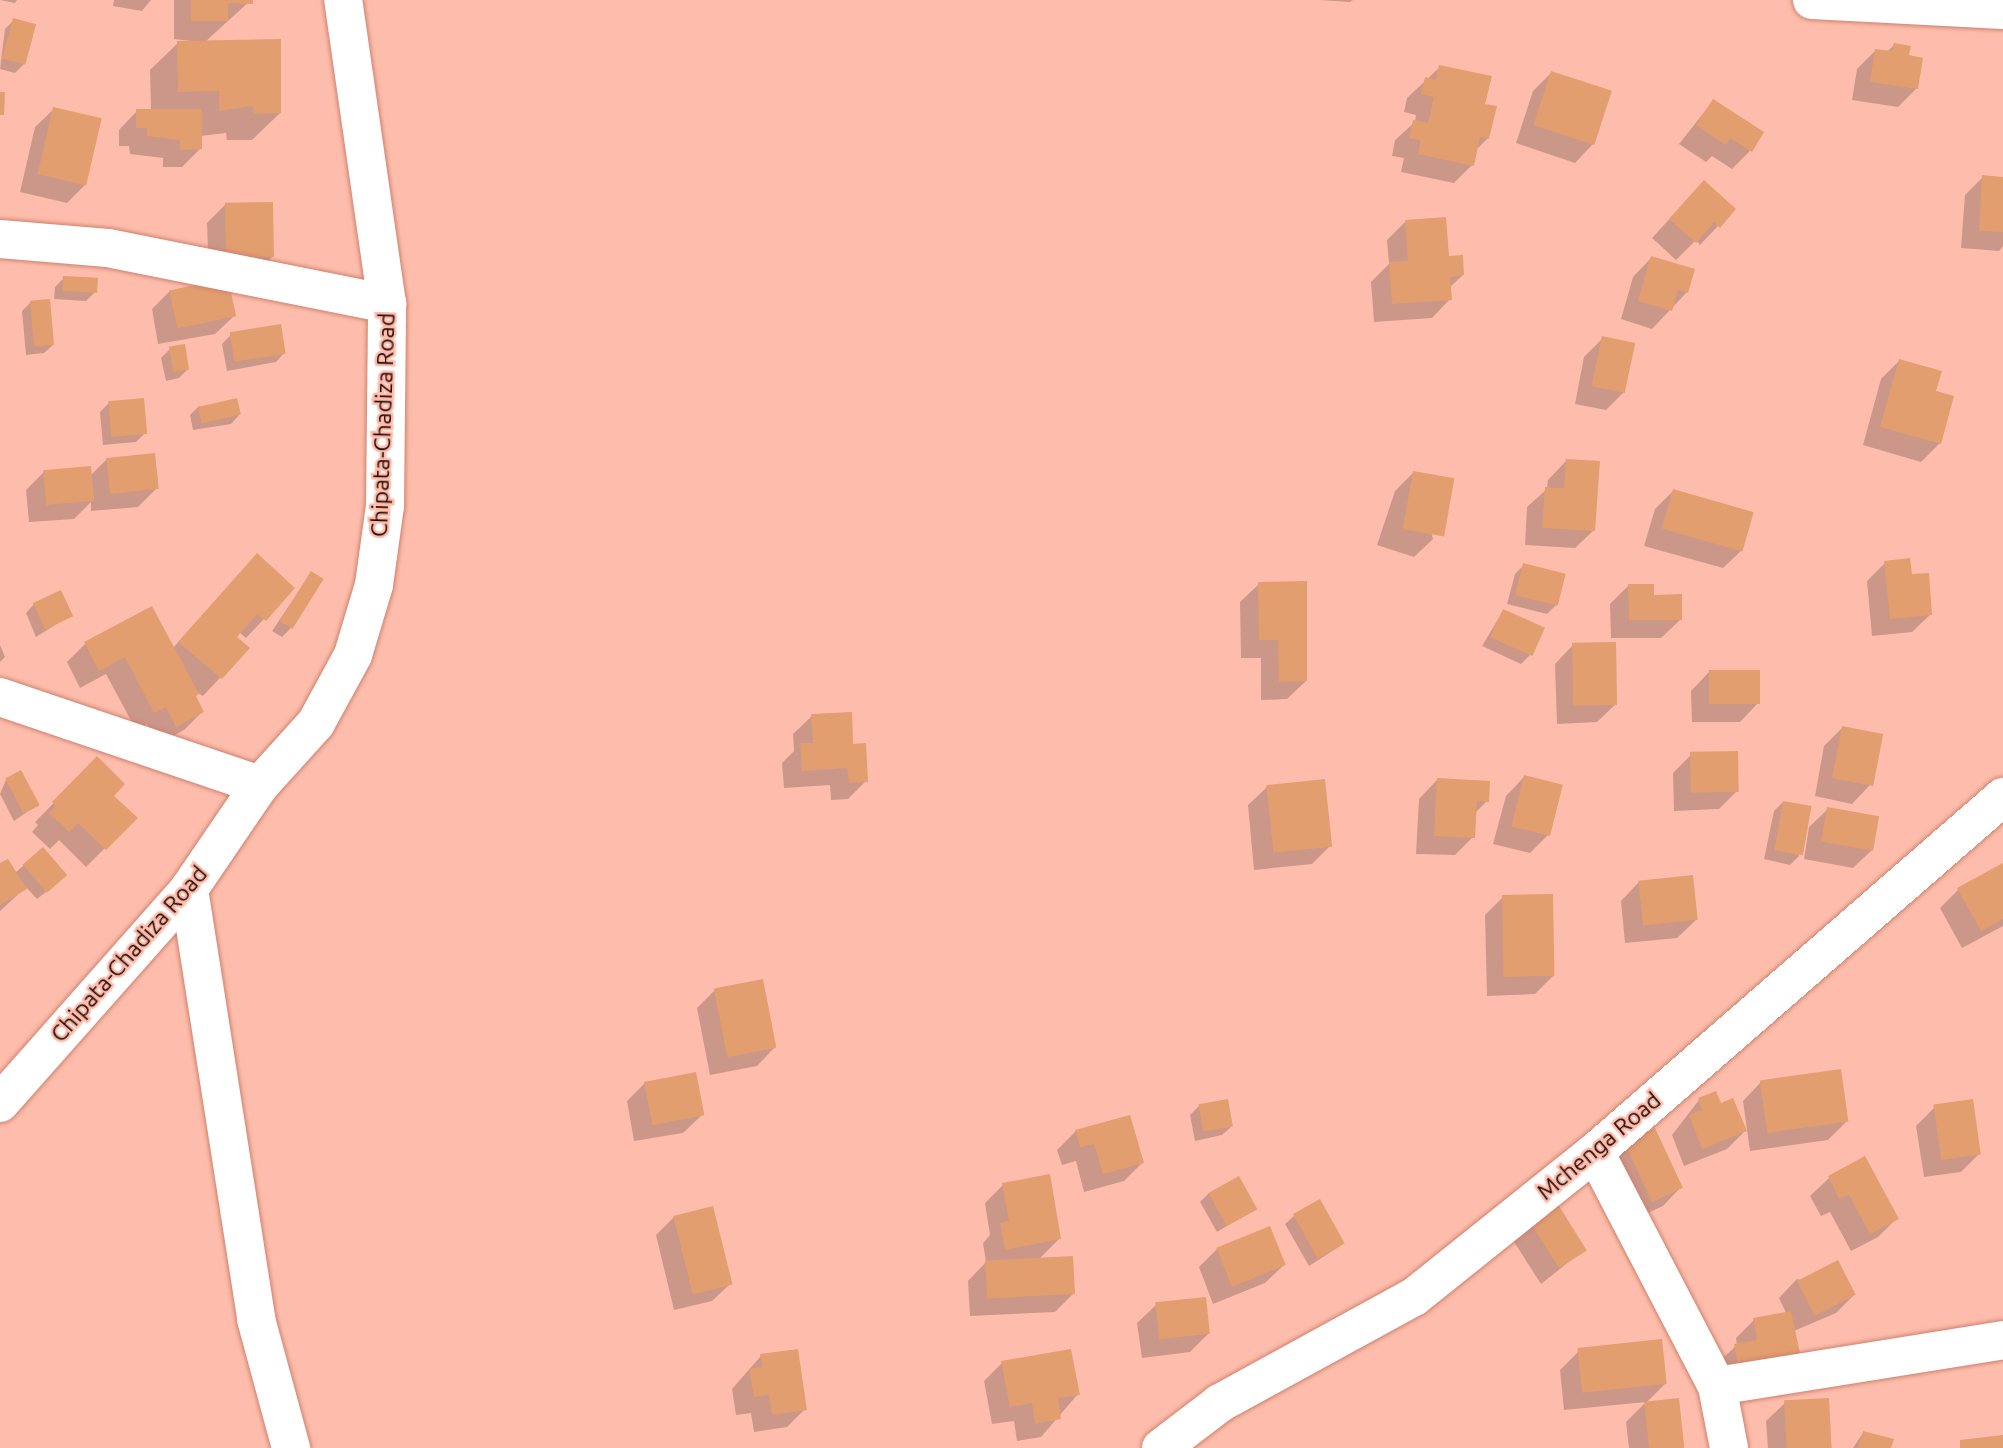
<!DOCTYPE html>
<style>
body{margin:0}
#map{position:relative;width:2003px;height:1448px;overflow:hidden;background:#febdac;font-family:Ubuntu,sans-serif}
div>[style]{position:absolute}
.shadow>*{inset:0;background:#0003}
.building>*{inset:0;background:#e29e6f;transform-origin:0 0}
.roads{filter:drop-shadow(0 0 2px #cf826e) drop-shadow(0 0 2px #cf826e)}
.street>*{height:38px;margin:-19px;padding:0 19px;transform-origin:19px;border-radius:19px;background:#fff}
.secondary>*{height:38px;margin:-19px;padding:0 19px;transform-origin:19px;border-radius:19px;background:#fff}
span{translate:-50% -50%;white-space:nowrap;text-align:center;line-height:1.15;-webkit-text-stroke:5px #febdac;paint-order:stroke}
.street-label{font-size:23px;color:#240803}
</style>
<div id="map">
<div class="shadow">
<div style="clip-path:polygon(0 0,17px 0,15px 3px)"></div>
<div style="clip-path:polygon(114px 0,151px 0,142px 11px,113px 6px)"></div>
<div style="clip-path:polygon(174px 0,251px 0,205px 42px,280px 113px,252px 140px,227px 140px,226px 133px,200px 136px,201px 148px,182px 167px,163px 167px,163px 158px,130px 154px,129px 146px,119px 146px,119px 130px,137px 111px,151px 111px,150px 70px,178px 43px,200px 42px,174px 39px)"></div>
<div style="clip-path:polygon(1319px 0,1353px 0,1350px 2px)"></div>
<div style="clip-path:polygon(14px 20px,24px 64px,15px 73px,0 69px,5px 29px)"></div>
<div style="clip-path:polygon(1894px 45px,1907px 57px,1917px 88px,1898px 107px,1852px 100px,1857px 69px,1875px 51px,1887px 52px)"></div>
<div style="clip-path:polygon(1440px 67px,1483px 105px,1488px 138px,1475px 151px,1472px 165px,1454px 183px,1401px 172px,1404px 158px,1392px 156px,1395px 140px,1415px 122px,1416px 115px,1404px 112px,1407px 98px)"></div>
<div style="clip-path:polygon(1551px 73px,1610px 92px,1593px 144px,1575px 163px,1516px 143px,1533px 91px)"></div>
<div style="clip-path:polygon(1713px 101px,1750px 151px,1732px 169px,1712px 156px,1706px 162px,1679px 144px)"></div>
<div style="clip-path:polygon(54px 109px,85px 185px,67px 203px,20px 192px,35px 127px)"></div>
<div style="clip-path:polygon(1983px 177px,2003px 178px,2003px 246px,1999px 251px,1961px 248px,1965px 195px)"></div>
<div style="clip-path:polygon(1686px 201px,1734px 209px,1700px 245px,1696px 240px,1676px 260px,1652px 238px)"></div>
<div style="clip-path:polygon(evenodd,225px 205px,273px 256px,254px 275px,209px 276px,207px 223px,225px 205px,256px 256px,256px 260px,218px 258px,256px 256px)"></div>
<div style="clip-path:polygon(1405px 222px,1463px 275px,1449px 288px,1450px 299px,1432px 318px,1374px 322px,1371px 282px,1389px 264px,1387px 240px)"></div>
<div style="clip-path:polygon(1651px 258px,1687px 292px,1652px 329px,1621px 319px,1633px 277px)"></div>
<div style="clip-path:polygon(64px 278px,95px 292px,86px 301px,54px 299px,55px 287px)"></div>
<div style="clip-path:polygon(170px 291px,234px 316px,215px 334px,158px 344px,152px 309px)"></div>
<div style="clip-path:polygon(31px 302px,53px 345px,44px 353px,26px 355px,22px 311px)"></div>
<div style="clip-path:polygon(231px 335px,284px 353px,276px 362px,227px 371px,222px 344px)"></div>
<div style="clip-path:polygon(1603px 338px,1624px 392px,1606px 410px,1575px 404px,1584px 357px)"></div>
<div style="clip-path:polygon(170px 349px,188px 369px,179px 378px,166px 381px,161px 358px)"></div>
<div style="clip-path:polygon(1900px 360px,1934px 393px,1940px 443px,1921px 462px,1863px 445px,1881px 379px)"></div>
<div style="clip-path:polygon(109px 403px,145px 433px,136px 442px,103px 445px,100px 412px)"></div>
<div style="clip-path:polygon(199px 406px,239px 415px,231px 424px,193px 430px,190px 415px)"></div>
<div style="clip-path:polygon(107px 459px,157px 488px,138px 507px,91px 511px,91px 502px,74px 519px,29px 522px,26px 490px,44px 472px,90px 476px)"></div>
<div style="clip-path:polygon(1566px 461px,1594px 530px,1575px 548px,1525px 545px,1527px 507px,1547px 489px,1548px 480px)"></div>
<div style="clip-path:polygon(1413px 473px,1433px 539px,1414px 557px,1377px 545px,1395px 491px)"></div>
<div style="clip-path:polygon(1673px 491px,1742px 550px,1723px 568px,1644px 546px,1655px 509px)"></div>
<div style="clip-path:polygon(1885px 563px,1910px 576px,1931px 614px,1912px 632px,1872px 636px,1867px 581px)"></div>
<div style="clip-path:polygon(1524px 565px,1556px 605px,1547px 614px,1507px 604px,1515px 574px)"></div>
<div style="clip-path:polygon(311px 573px,290px 629px,282px 637px,272px 631px)"></div>
<div style="clip-path:polygon(239px 574px,293px 588px,246px 638px,239px 632px,235px 637px,248px 648px,203px 696px,198px 693px,194px 697px,202px 712px,184px 730px,158px 744px,147px 724px,136px 730px,106px 674px,80px 688px,67px 662px,85px 644px,173px 648px)"></div>
<div style="clip-path:polygon(1259px 584px,1306px 681px,1287px 699px,1261px 700px,1261px 658px,1241px 658px,1240px 602px)"></div>
<div style="clip-path:polygon(1629px 585px,1653px 597px,1680px 620px,1661px 638px,1611px 638px,1610px 604px)"></div>
<div style="clip-path:polygon(34px 604px,71px 615px,36px 637px,26px 613px)"></div>
<div style="clip-path:polygon(1503px 611px,1530px 655px,1521px 664px,1482px 646px)"></div>
<div style="clip-path:polygon(0 645px,5px 657px,0 662px)"></div>
<div style="clip-path:polygon(1573px 645px,1616px 704px,1597px 722px,1557px 724px,1555px 664px)"></div>
<div style="clip-path:polygon(1709px 672px,1758px 703px,1740px 722px,1692px 722px,1691px 691px)"></div>
<div style="clip-path:polygon(812px 716px,852px 746px,866px 781px,848px 799px,831px 800px,830px 785px,784px 788px,782px 763px,794px 751px,793px 734px)"></div>
<div style="clip-path:polygon(1842px 728px,1870px 785px,1852px 804px,1815px 796px,1824px 746px)"></div>
<div style="clip-path:polygon(1691px 755px,1737px 791px,1719px 809px,1674px 811px,1673px 773px)"></div>
<div style="clip-path:polygon(97px 759px,112px 796px,135px 818px,86px 867px,59px 840px,50px 849px,32px 832px,38px 825px,35px 822px)"></div>
<div style="clip-path:polygon(1524px 777px,1548px 835px,1530px 853px,1493px 844px,1506px 796px)"></div>
<div style="clip-path:polygon(6px 780px,37px 805px,14px 821px,0 794px)"></div>
<div style="clip-path:polygon(1437px 780px,1487px 801px,1474px 814px,1473px 837px,1455px 855px,1416px 854px,1419px 799px)"></div>
<div style="clip-path:polygon(1267px 787px,1330px 846px,1312px 864px,1254px 870px,1248px 805px)"></div>
<div style="clip-path:polygon(1783px 802px,1799px 856px,1790px 865px,1764px 859px,1774px 811px)"></div>
<div style="clip-path:polygon(1828px 809px,1872px 850px,1853px 868px,1804px 859px,1809px 827px)"></div>
<div style="clip-path:polygon(0 865px,15px 873px,24px 865px,56px 884px,37px 899px,26px 887px,0 911px)"></div>
<div style="clip-path:polygon(2003px 865px,2003px 926px,1962px 948px,1940px 908px,1958px 890px)"></div>
<div style="clip-path:polygon(1639px 882px,1696px 920px,1677px 938px,1625px 943px,1621px 901px)"></div>
<div style="clip-path:polygon(1503px 897px,1553px 976px,1535px 994px,1487px 996px,1485px 915px)"></div>
<div style="clip-path:polygon(715px 990px,775px 1047px,757px 1066px,710px 1075px,697px 1008px)"></div>
<div style="clip-path:polygon(1761px 1082px,1846px 1122px,1828px 1140px,1750px 1151px,1743px 1101px)"></div>
<div style="clip-path:polygon(645px 1083px,702px 1115px,683px 1133px,634px 1141px,627px 1101px)"></div>
<div style="clip-path:polygon(1699px 1100px,1720px 1106px,1745px 1131px,1727px 1149px,1684px 1166px,1672px 1135px)"></div>
<div style="clip-path:polygon(1199px 1106px,1231px 1127px,1222px 1135px,1195px 1141px,1190px 1115px)"></div>
<div style="clip-path:polygon(1935px 1107px,1979px 1154px,1961px 1172px,1924px 1177px,1916px 1126px)"></div>
<div style="clip-path:polygon(1076px 1131px,1142px 1163px,1124px 1181px,1084px 1192px,1076px 1161px,1062px 1165px,1057px 1150px)"></div>
<div style="clip-path:polygon(1625px 1144px,1681px 1187px,1663px 1206px,1634px 1219px,1607px 1162px)"></div>
<div style="clip-path:polygon(1864px 1159px,1896px 1219px,1878px 1237px,1851px 1251px,1830px 1212px,1821px 1216px,1810px 1196px,1829px 1178px)"></div>
<div style="clip-path:polygon(1003px 1185px,1059px 1239px,1038px 1260px,1073px 1294px,1055px 1312px,970px 1316px,968px 1281px,986px 1262px,983px 1243px,990px 1235px,985px 1203px)"></div>
<div style="clip-path:polygon(1209px 1193px,1255px 1209px,1217px 1232px,1200px 1202px)"></div>
<div style="clip-path:polygon(1294px 1216px,1343px 1244px,1309px 1266px,1285px 1224px)"></div>
<div style="clip-path:polygon(1527px 1216px,1584px 1250px,1541px 1284px,1509px 1234px)"></div>
<div style="clip-path:polygon(674px 1217px,731px 1283px,712px 1301px,674px 1310px,656px 1235px)"></div>
<div style="clip-path:polygon(1217px 1249px,1284px 1265px,1265px 1283px,1213px 1304px,1199px 1267px)"></div>
<div style="clip-path:polygon(1797px 1279px,1854px 1295px,1836px 1313px,1794px 1331px,1798px 1352px,1780px 1371px,1716px 1364px,1737px 1345px,1736px 1338px,1754px 1320px,1786px 1313px,1779px 1298px)"></div>
<div style="clip-path:polygon(1156px 1305px,1209px 1333px,1190px 1352px,1142px 1358px,1137px 1323px)"></div>
<div style="clip-path:polygon(1579px 1351px,1665px 1384px,1645px 1404px,1682px 1448px,1629px 1448px,1626px 1422px,1646px 1402px,1564px 1410px,1560px 1370px)"></div>
<div style="clip-path:polygon(761px 1356px,805px 1409px,787px 1427px,754px 1432px,751px 1413px,736px 1415px,732px 1389px)"></div>
<div style="clip-path:polygon(1002px 1363px,1078px 1394px,1041px 1437px,1017px 1441px,1014px 1421px,992px 1424px,984px 1381px)"></div>
<div style="clip-path:polygon(1785px 1403px,1830px 1448px,1768px 1448px,1766px 1421px)"></div>
<div style="clip-path:polygon(1863px 1433px,1889px 1448px,1853px 1448px)"></div>
</div>
<div class="building">
<div style="clip-path:polygon(191px 0,253px 0,253px 4px,228px 3px,228px 21px,191px 21px)"></div>
<div style="left:13px;top:18px;width:24px;height:42px;rotate:15deg"></div>
<div style="clip-path:polygon(281px 39px,281px 113px,254px 114px,253px 106px,219px 111px,219px 91px,178px 92px,177px 41px)"></div>
<div style="clip-path:polygon(1894px 43px,1911px 46px,1909px 55px,1923px 58px,1918px 89px,1870px 82px,1875px 49px,1892px 51px)"></div>
<div style="clip-path:polygon(1439px 65px,1492px 76px,1485px 104px,1497px 106px,1489px 139px,1480px 137px,1474px 166px,1418px 154px,1421px 140px,1409px 138px,1413px 120px,1428px 123px,1434px 97px,1421px 94px,1425px 77px,1436px 80px)"></div>
<div style="left:1551px;top:71px;width:64px;height:57px;rotate:18deg"></div>
<div style="clip-path:polygon(0 92px,5px 92px,4px 115px,0 115px)"></div>
<div style="clip-path:polygon(1713px 99px,1764px 132px,1752px 152px,1730px 138px,1726px 145px,1696px 125px)"></div>
<div style="left:53px;top:107px;width:50px;height:69px;rotate:13deg"></div>
<div style="clip-path:polygon(136px 109px,202px 109px,202px 149px,180px 150px,180px 140px,147px 136px,147px 128px,136px 128px)"></div>
<div style="clip-path:polygon(1982px 175px,2003px 177px,2003px 232px,1979px 231px)"></div>
<div style="clip-path:polygon(1704px 180px,1736px 209px,1720px 228px,1714px 222px,1696px 243px,1669px 219px)"></div>
<div style="left:273px;top:202px;width:55px;height:48px;rotate:89deg"></div>
<div style="clip-path:polygon(1446px 217px,1449px 256px,1463px 255px,1464px 275px,1450px 277px,1452px 300px,1392px 304px,1389px 262px,1408px 261px,1405px 220px)"></div>
<div style="clip-path:polygon(1651px 256px,1695px 269px,1688px 293px,1678px 290px,1672px 311px,1638px 301px)"></div>
<div style="left:63px;top:276px;width:35px;height:15px;rotate:3deg"></div>
<div style="left:228px;top:278px;width:39px;height:60px;rotate:78deg"></div>
<div style="left:50px;top:299px;width:46px;height:20px;rotate:85deg"></div>
<div style="left:281px;top:324px;width:30px;height:52px;rotate:81deg"></div>
<div style="left:1602px;top:336px;width:34px;height:51px;rotate:12deg"></div>
<div style="left:185px;top:344px;width:26px;height:16px;rotate:81deg"></div>
<div style="clip-path:polygon(1899px 359px,1942px 371px,1936px 391px,1954px 396px,1941px 444px,1880px 427px)"></div>
<div style="left:144px;top:398px;width:36px;height:36px;rotate:85deg"></div>
<div style="left:237px;top:398px;width:17px;height:40px;rotate:77deg"></div>
<div style="left:155px;top:453px;width:36px;height:49px;rotate:84deg"></div>
<div style="clip-path:polygon(1566px 459px,1600px 461px,1595px 531px,1542px 528px,1545px 487px,1564px 488px)"></div>
<div style="left:91px;top:466px;width:35px;height:48px;rotate:85deg"></div>
<div style="left:1413px;top:471px;width:42px;height:59px;rotate:10deg"></div>
<div style="left:1673px;top:489px;width:84px;height:41px;rotate:16deg"></div>
<div style="clip-path:polygon(257px 553px,295px 588px,266px 621px,257px 614px,237px 637px,250px 648px,222px 679px,178px 642px)"></div>
<div style="clip-path:polygon(1910px 558px,1912px 574px,1929px 573px,1932px 615px,1890px 619px,1884px 561px)"></div>
<div style="left:1523px;top:563px;width:44px;height:33px;rotate:14deg"></div>
<div style="left:311px;top:571px;width:15px;height:59px;rotate:32deg"></div>
<div style="clip-path:polygon(1307px 581px,1307px 681px,1279px 682px,1278px 640px,1259px 640px,1258px 582px)"></div>
<div style="clip-path:polygon(1628px 584px,1654px 584px,1654px 595px,1682px 594px,1682px 620px,1629px 620px)"></div>
<div style="left:61px;top:590px;width:29px;height:31px;rotate:65deg"></div>
<div style="clip-path:polygon(152px 606px,199px 694px,196px 696px,204px 712px,176px 727px,166px 707px,154px 713px,125px 657px,99px 671px,84px 642px)"></div>
<div style="left:1503px;top:609px;width:46px;height:31px;rotate:24deg"></div>
<div style="left:1616px;top:642px;width:63px;height:44px;rotate:89deg"></div>
<div style="left:1760px;top:670px;width:34px;height:51px;rotate:90deg"></div>
<div style="clip-path:polygon(852px 712px,853px 744px,866px 743px,868px 782px,849px 783px,847px 768px,802px 771px,800px 743px,813px 743px,811px 714px)"></div>
<div style="left:1842px;top:726px;width:42px;height:53px;rotate:11deg"></div>
<div style="left:1738px;top:751px;width:41px;height:48px;rotate:89deg"></div>
<div style="clip-path:polygon(97px 756px,125px 784px,114px 796px,138px 818px,106px 850px,78px 823px,69px 832px,49px 813px,56px 806px,52px 802px)"></div>
<div style="left:21px;top:770px;width:40px;height:18px;rotate:62deg"></div>
<div style="left:1524px;top:775px;width:40px;height:53px;rotate:14deg"></div>
<div style="clip-path:polygon(1437px 778px,1490px 781px,1489px 802px,1477px 801px,1475px 838px,1434px 836px)"></div>
<div style="left:1325px;top:779px;width:68px;height:59px;rotate:84deg"></div>
<div style="left:1783px;top:801px;width:29px;height:50px;rotate:10deg"></div>
<div style="left:1827px;top:807px;width:53px;height:35px;rotate:10deg"></div>
<div style="left:43px;top:847px;width:37px;height:27px;rotate:49deg"></div>
<div style="clip-path:polygon(8px 859px,27px 889px,0 905px,0 863px)"></div>
<div style="clip-path:polygon(2003px 863px,2003px 919px,1981px 931px,1957px 888px)"></div>
<div style="left:1693px;top:875px;width:45px;height:55px;rotate:84deg"></div>
<div style="left:1553px;top:894px;width:82px;height:51px;rotate:89deg"></div>
<div style="left:763px;top:979px;width:70px;height:50px;rotate:79deg"></div>
<div style="left:1841px;top:1069px;width:53px;height:82px;rotate:82deg"></div>
<div style="left:696px;top:1072px;width:44px;height:53px;rotate:79deg"></div>
<div style="clip-path:polygon(1716px 1091px,1721px 1103px,1733px 1098px,1747px 1131px,1702px 1149px,1689px 1115px,1702px 1110px,1698px 1098px)"></div>
<div style="left:1228px;top:1099px;width:28px;height:30px;rotate:80deg"></div>
<div style="left:1973px;top:1099px;width:56px;height:40px;rotate:82deg"></div>
<div style="clip-path:polygon(1130px 1115px,1144px 1163px,1103px 1174px,1094px 1144px,1080px 1147px,1075px 1130px)"></div>
<div style="left:1655px;top:1128px;width:66px;height:34px;rotate:65deg"></div>
<div style="clip-path:polygon(1865px 1156px,1899px 1219px,1870px 1234px,1849px 1195px,1839px 1199px,1828px 1176px)"></div>
<div style="clip-path:polygon(1050px 1174px,1061px 1239px,1005px 1250px,1000px 1223px,1009px 1221px,1002px 1183px)"></div>
<div style="left:1239px;top:1176px;width:38px;height:35px;rotate:61deg"></div>
<div style="left:1554px;top:1198px;width:62px;height:33px;rotate:58deg"></div>
<div style="left:1320px;top:1199px;width:51px;height:31px;rotate:61deg"></div>
<div style="left:713px;top:1206px;width:81px;height:41px;rotate:76deg"></div>
<div style="left:1270px;top:1226px;width:42px;height:58px;rotate:68deg"></div>
<div style="left:1073px;top:1256px;width:38px;height:88px;rotate:87deg"></div>
<div style="left:1838px;top:1260px;width:39px;height:46px;rotate:63deg"></div>
<div style="left:1206px;top:1297px;width:37px;height:51px;rotate:84deg"></div>
<div style="clip-path:polygon(1791px 1311px,1800px 1353px,1738px 1365px,1734px 1344px,1757px 1340px,1753px 1318px)"></div>
<div style="left:1662px;top:1339px;width:45px;height:85px;rotate:84deg"></div>
<div style="clip-path:polygon(798px 1349px,807px 1410px,772px 1415px,769px 1395px,754px 1397px,749px 1369px,762px 1367px,760px 1354px)"></div>
<div style="clip-path:polygon(1071px 1349px,1080px 1395px,1058px 1398px,1061px 1419px,1035px 1424px,1032px 1403px,1010px 1407px,1001px 1361px)"></div>
<div style="left:1679px;top:1398px;width:50px;height:35px;rotate:84deg"></div>
<div style="left:1829px;top:1398px;width:50px;height:45px;rotate:87deg"></div>
<div style="clip-path:polygon(1863px 1431px,1894px 1439px,1891px 1448px,1858px 1448px)"></div>
<div style="clip-path:polygon(2003px 1435px,2003px 1448px,1960px 1448px,1960px 1440px)"></div>
</div>
<div class="roads">
<div class="street">
<div style="left:1812px;top:0;width:191px;rotate:3deg"></div>
<div style="left:0;top:239px;width:108px;rotate:4.8deg"></div>
<div style="left:108px;top:248px;width:285px;rotate:11.3deg"></div>
<div style="left:0;top:697px;width:274px;rotate:18.7deg"></div>
<div style="left:189px;top:889px;width:435px;rotate:81.1deg"></div>
<div style="left:256px;top:1319px;width:134px;rotate:74.8deg"></div>
<div style="left:1595px;top:1152px;width:264px;rotate:62.5deg"></div>
<div style="left:1717px;top:1386px;width:63px;rotate:79deg"></div>
<div style="left:1717px;top:1386px;width:290px;rotate:-9.1deg"></div>
</div>
<div class="secondary">
<div style="left:0;top:1103px;width:286px;rotate:-48.5deg"></div>
<div style="left:189px;top:889px;width:126px;rotate:-55.7deg"></div>
<div style="left:260px;top:785px;width:84px;rotate:-47.9deg"></div>
<div style="left:316px;top:723px;width:77px;rotate:-61.4deg"></div>
<div style="left:353px;top:655px;width:73px;rotate:-73.3deg"></div>
<div style="left:374px;top:585px;width:80px;rotate:-82.1deg"></div>
<div style="left:385px;top:506px;width:202px;rotate:-89.4deg"></div>
<div style="left:387px;top:304px;width:307px;rotate:-98.2deg"></div>
<div style="left:1161px;top:1448px;width:74px;rotate:-37.3deg"></div>
<div style="left:1220px;top:1403px;width:221px;rotate:-28.7deg"></div>
<div style="left:1414px;top:1297px;width:232px;rotate:-38.7deg"></div>
<div style="left:1595px;top:1152px;width:541px;rotate:-41.03deg"></div>
</div>
</div>
<div class="street-label">
<span style="left:383px;top:425px;rotate:-88deg">Chipata-Chadiza Road</span>
<span style="left:129px;top:954px;rotate:-49deg">Chipata-Chadiza Road</span>
<span style="left:1599px;top:1146px;rotate:-40deg">Mchenga Road</span>
</div>
</div>
